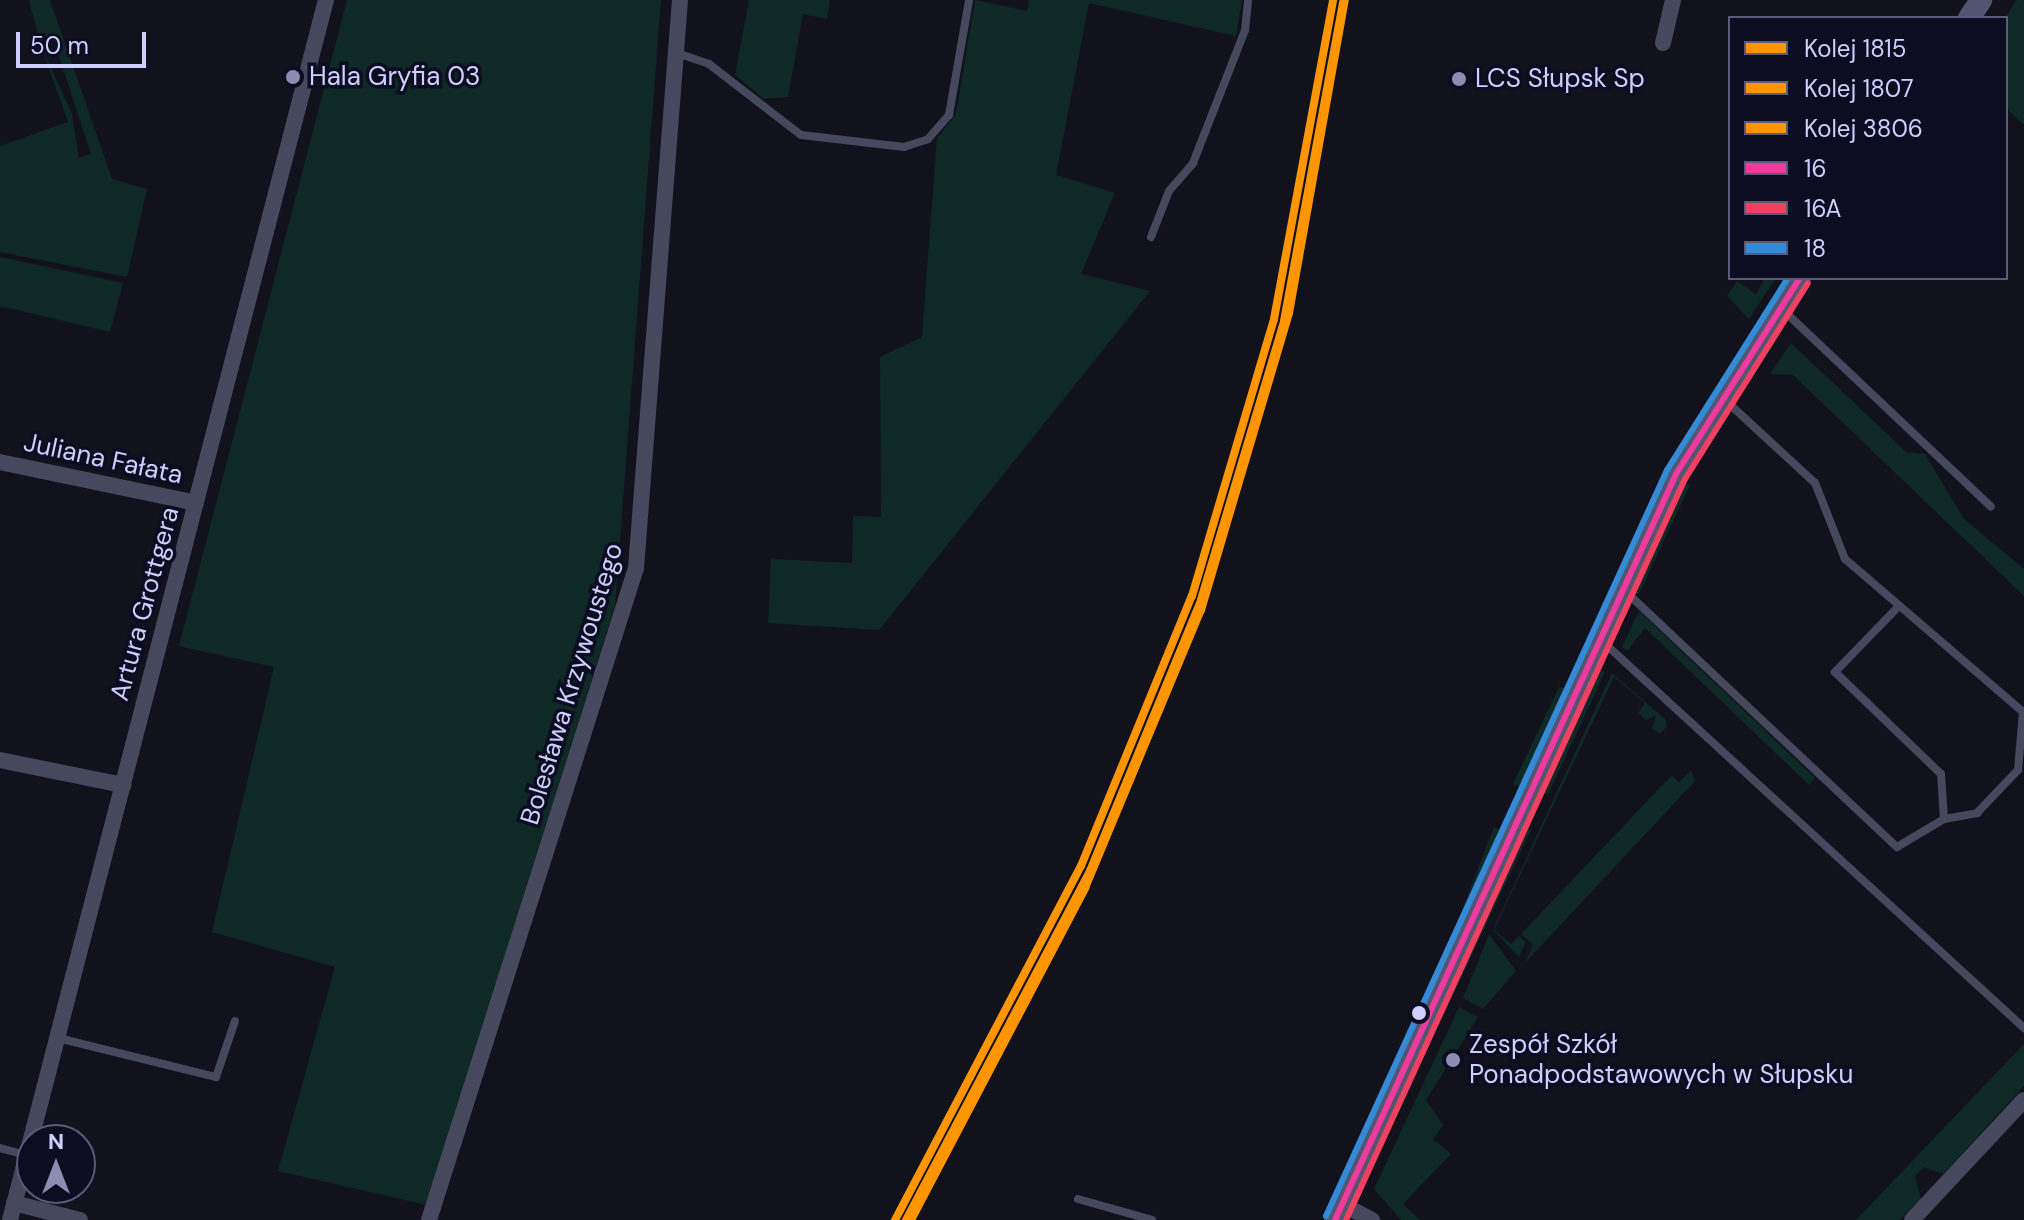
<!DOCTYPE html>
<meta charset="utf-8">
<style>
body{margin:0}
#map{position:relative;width:2024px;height:1220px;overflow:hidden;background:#12121d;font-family:"DM Sans",sans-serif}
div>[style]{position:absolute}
.green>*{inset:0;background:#0f2927;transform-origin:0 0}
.lane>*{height:8px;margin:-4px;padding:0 4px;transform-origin:4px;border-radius:4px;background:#46485e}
.street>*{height:16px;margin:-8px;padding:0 8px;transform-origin:8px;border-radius:8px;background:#46485e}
.secondary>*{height:22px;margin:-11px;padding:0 11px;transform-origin:11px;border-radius:11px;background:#535671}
.bus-1>*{height:6px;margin:-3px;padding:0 3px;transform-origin:3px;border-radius:3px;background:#f13a9d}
.bus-2>*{height:6px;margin:-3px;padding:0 3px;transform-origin:3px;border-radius:3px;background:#f24062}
.bus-3>*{height:6px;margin:-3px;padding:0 3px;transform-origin:3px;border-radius:3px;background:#338bd7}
.rail-1>*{height:8px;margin:-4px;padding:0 4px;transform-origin:4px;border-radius:4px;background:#ff9500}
.rail-2>*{height:8px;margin:-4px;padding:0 4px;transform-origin:4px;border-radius:4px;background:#ff9500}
.rail-3>*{height:8px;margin:-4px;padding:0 4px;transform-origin:4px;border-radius:4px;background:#ff9500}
.dots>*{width:22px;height:22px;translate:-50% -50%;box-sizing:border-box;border:4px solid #0d0d22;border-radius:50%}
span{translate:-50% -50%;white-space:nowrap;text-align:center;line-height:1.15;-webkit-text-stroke:7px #0d0d22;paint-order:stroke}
.poi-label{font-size:26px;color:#cecfff}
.left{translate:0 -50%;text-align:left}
.street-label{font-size:26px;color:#cecfff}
.legend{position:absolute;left:1728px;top:16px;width:280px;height:264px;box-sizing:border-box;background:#0d0d22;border:2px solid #5a5b7a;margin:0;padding:10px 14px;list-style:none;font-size:24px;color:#cecfff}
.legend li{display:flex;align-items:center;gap:16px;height:40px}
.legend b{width:40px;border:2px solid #5a5b7a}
.north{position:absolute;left:16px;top:1124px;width:80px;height:80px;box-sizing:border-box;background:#0d0d22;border:2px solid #5a5b7a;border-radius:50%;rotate:0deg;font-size:22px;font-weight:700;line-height:32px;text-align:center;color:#cecfff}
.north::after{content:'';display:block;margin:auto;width:28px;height:36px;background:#8c8db0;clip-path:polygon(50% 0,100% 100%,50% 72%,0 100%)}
.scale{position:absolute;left:16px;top:32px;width:130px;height:36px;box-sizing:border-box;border:4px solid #cecfff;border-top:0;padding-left:10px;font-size:24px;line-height:28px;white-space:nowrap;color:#cecfff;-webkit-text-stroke:6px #0d0d22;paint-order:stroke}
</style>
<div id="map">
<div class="green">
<div style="clip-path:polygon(29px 0,50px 0,112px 179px,147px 189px,127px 277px,0 252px,0 146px,68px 122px,41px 46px,72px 114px,79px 158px,91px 154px,52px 35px,39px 39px)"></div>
<div style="clip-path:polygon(347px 0,661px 0,615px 605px,427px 1205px,278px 1171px,335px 967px,212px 932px,274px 667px,179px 646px)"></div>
<div style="clip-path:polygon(749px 0,830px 0,827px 19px,803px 14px,788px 97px,764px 99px,735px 75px)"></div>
<div style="clip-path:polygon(975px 0,1027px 11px,1029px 0,1242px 0,1236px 36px,1089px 3px,1056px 175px,1115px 193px,1081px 274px,1150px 291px,879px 630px,768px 623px,771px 559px,852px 563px,853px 516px,881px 517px,880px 357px,922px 337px,937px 138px,956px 114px)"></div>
<div style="clip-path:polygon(2017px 0,2024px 0,2024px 125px,2006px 108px,2005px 18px)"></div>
<div style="clip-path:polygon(0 257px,123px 283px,110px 332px,0 306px)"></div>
<div style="clip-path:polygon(1765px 278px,1776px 278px,1749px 319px,1727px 296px,1737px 281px,1756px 294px)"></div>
<div style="clip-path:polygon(1791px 343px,1906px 452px,1925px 454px,1964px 519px,2024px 569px,2024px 596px,1793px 375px,1770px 374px)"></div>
<div style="clip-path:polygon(1682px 484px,1690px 485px,1638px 596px,1634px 589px)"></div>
<div style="clip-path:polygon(1639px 611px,1815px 778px,1809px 785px,1645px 628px,1627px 651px,1622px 647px)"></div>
<div style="left:1605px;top:672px;width:135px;height:13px;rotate:115deg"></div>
<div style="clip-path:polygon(1612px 673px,1665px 719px,1667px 726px,1660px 734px,1652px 728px,1656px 716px,1646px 720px,1638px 713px,1645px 703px,1614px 677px,1494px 930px,1511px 944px,1519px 936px,1526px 942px,1519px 957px,1493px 930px)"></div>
<div style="clip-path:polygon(1559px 687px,1566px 689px,1522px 787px,1513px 784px)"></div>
<div style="clip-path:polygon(1691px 770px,1695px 781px,1525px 963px,1533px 945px,1521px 934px,1672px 775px,1679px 782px)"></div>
<div style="left:1494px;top:827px;width:9px;height:163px;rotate:21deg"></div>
<div style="clip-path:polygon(1524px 827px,1531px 830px,1421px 1063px,1417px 1061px)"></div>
<div style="clip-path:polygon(1489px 934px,1516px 971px,1483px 1009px,1463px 998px)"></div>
<div style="clip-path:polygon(1459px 1007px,1478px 1017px,1426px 1100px,1443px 1125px,1433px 1139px,1451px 1154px,1403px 1204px,1420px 1220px,1401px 1220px,1374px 1189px)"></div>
<div style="clip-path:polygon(2024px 1044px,2024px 1086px,1943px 1174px,1924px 1167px,1915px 1176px,1921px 1199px,1900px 1220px,1856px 1220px)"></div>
</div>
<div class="lane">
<div style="left:677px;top:53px;width:34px;rotate:19deg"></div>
<div style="left:709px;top:64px;width:116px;rotate:37.7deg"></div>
<div style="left:801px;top:135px;width:104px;rotate:6.6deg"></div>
<div style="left:904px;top:147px;width:25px;rotate:-18deg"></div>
<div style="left:928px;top:139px;width:32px;rotate:-49deg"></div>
<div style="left:949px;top:115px;width:117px;rotate:-80.1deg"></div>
<div style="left:1151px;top:237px;width:49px;rotate:-68.6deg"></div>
<div style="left:1169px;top:191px;width:37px;rotate:-49deg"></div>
<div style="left:1193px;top:163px;width:143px;rotate:-68.6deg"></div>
<div style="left:1245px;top:30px;width:30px;rotate:-84deg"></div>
<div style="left:1783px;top:310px;width:286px;rotate:43.4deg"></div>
<div style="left:1624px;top:590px;width:375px;rotate:43.3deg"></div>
<div style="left:1897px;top:847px;width:55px;rotate:-30.8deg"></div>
<div style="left:1944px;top:819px;width:34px;rotate:-10deg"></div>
<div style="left:1977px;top:813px;width:59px;rotate:-46.4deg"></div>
<div style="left:2018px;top:770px;width:58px;rotate:-85.1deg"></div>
<div style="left:2023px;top:712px;width:235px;rotate:-139.3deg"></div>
<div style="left:1845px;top:559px;width:82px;rotate:-111.5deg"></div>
<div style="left:1815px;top:483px;width:122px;rotate:-137.3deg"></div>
<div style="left:1896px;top:609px;width:88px;rotate:134.1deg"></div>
<div style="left:1835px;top:672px;width:147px;rotate:43.9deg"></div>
<div style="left:1941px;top:774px;width:45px;rotate:86.2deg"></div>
<div style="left:1602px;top:641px;width:573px;rotate:42.52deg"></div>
<div style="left:58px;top:1038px;width:163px;rotate:13.9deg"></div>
<div style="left:216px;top:1077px;width:59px;rotate:-71.3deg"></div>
<div style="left:0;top:1148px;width:28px;rotate:15deg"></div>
<div style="left:1078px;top:1199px;width:77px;rotate:15.8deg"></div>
</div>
<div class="street">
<div style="left:1663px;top:43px;width:44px;rotate:-76.9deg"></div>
<div style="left:0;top:462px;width:200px;rotate:11.8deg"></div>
<div style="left:0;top:760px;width:126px;rotate:11.5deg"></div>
<div style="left:14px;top:1203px;width:68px;rotate:14.4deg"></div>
<div style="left:1342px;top:1204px;width:34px;rotate:28deg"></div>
<div style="left:10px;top:1220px;width:1260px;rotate:-75.48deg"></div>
<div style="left:429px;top:1220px;width:684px;rotate:-72.39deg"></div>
<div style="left:636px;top:568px;width:570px;rotate:-85.57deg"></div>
<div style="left:1912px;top:1220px;width:164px;rotate:-47deg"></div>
</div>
<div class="secondary">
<div style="left:1969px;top:18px;width:22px;rotate:-56deg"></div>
<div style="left:1335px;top:1220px;width:820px;rotate:-65.43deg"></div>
<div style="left:1676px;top:474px;width:232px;rotate:-57.7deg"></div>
</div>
<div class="bus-1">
<div style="left:1335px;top:1220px;width:820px;rotate:-65.43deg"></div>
<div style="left:1676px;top:474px;width:232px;rotate:-57.7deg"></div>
</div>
<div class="bus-2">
<div style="left:1346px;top:1220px;width:815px;rotate:-65.42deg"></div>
<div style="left:1685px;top:479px;width:231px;rotate:-57.9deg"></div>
</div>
<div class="bus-3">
<div style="left:1326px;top:1216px;width:820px;rotate:-65.43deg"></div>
<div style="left:1667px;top:470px;width:227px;rotate:-57.8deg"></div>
</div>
<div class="rail-1">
<div style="left:895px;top:1220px;width:400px;rotate:-62.3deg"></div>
<div style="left:1081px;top:866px;width:292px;rotate:-67.7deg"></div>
<div style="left:1192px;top:596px;width:289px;rotate:-73.5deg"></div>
<div style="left:1274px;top:319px;width:324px;rotate:-79.5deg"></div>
</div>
<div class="rail-2">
<div style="left:906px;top:1220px;width:395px;rotate:-62.2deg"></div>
<div style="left:1090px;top:871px;width:293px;rotate:-67.7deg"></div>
<div style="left:1201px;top:600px;width:291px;rotate:-73.4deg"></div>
<div style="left:1284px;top:321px;width:324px;rotate:-79.5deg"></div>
</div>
<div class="rail-3">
<div style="left:911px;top:1220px;width:375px;rotate:-62.3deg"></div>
<div style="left:1085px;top:888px;width:301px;rotate:-67.4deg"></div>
<div style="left:1201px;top:610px;width:310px;rotate:-73.5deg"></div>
<div style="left:1289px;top:313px;width:318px;rotate:-79.9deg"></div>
</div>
<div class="dots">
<div style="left:293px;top:77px;background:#8c8db0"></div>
<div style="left:1459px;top:79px;background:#8c8db0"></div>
<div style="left:1419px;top:1013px;background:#cecfff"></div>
<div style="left:1453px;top:1060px;background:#8c8db0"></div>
</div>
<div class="poi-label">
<span class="left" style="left:309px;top:77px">Hala Gryfia 03</span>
<span class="left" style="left:1475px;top:79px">LCS Słupsk Sp</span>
<span class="left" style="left:1469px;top:1060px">Zespół Szkół<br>Ponadpodstawowych w Słupsku</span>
</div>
<div class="street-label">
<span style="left:103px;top:459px;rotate:12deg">Juliana Fałata</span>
<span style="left:145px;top:604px;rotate:-75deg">Artura Grottgera</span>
<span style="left:572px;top:684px;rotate:-73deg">Bolesława Krzywoustego</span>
</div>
<ul class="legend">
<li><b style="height:10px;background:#ff9500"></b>Kolej 1815</li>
<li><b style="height:10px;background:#ff9500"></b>Kolej 1807</li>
<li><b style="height:10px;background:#ff9500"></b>Kolej 3806</li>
<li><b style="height:10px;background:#f13a9d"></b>16</li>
<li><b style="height:10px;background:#f24062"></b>16A</li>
<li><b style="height:10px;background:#338bd7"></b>18</li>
</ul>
<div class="north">N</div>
<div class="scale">50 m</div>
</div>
